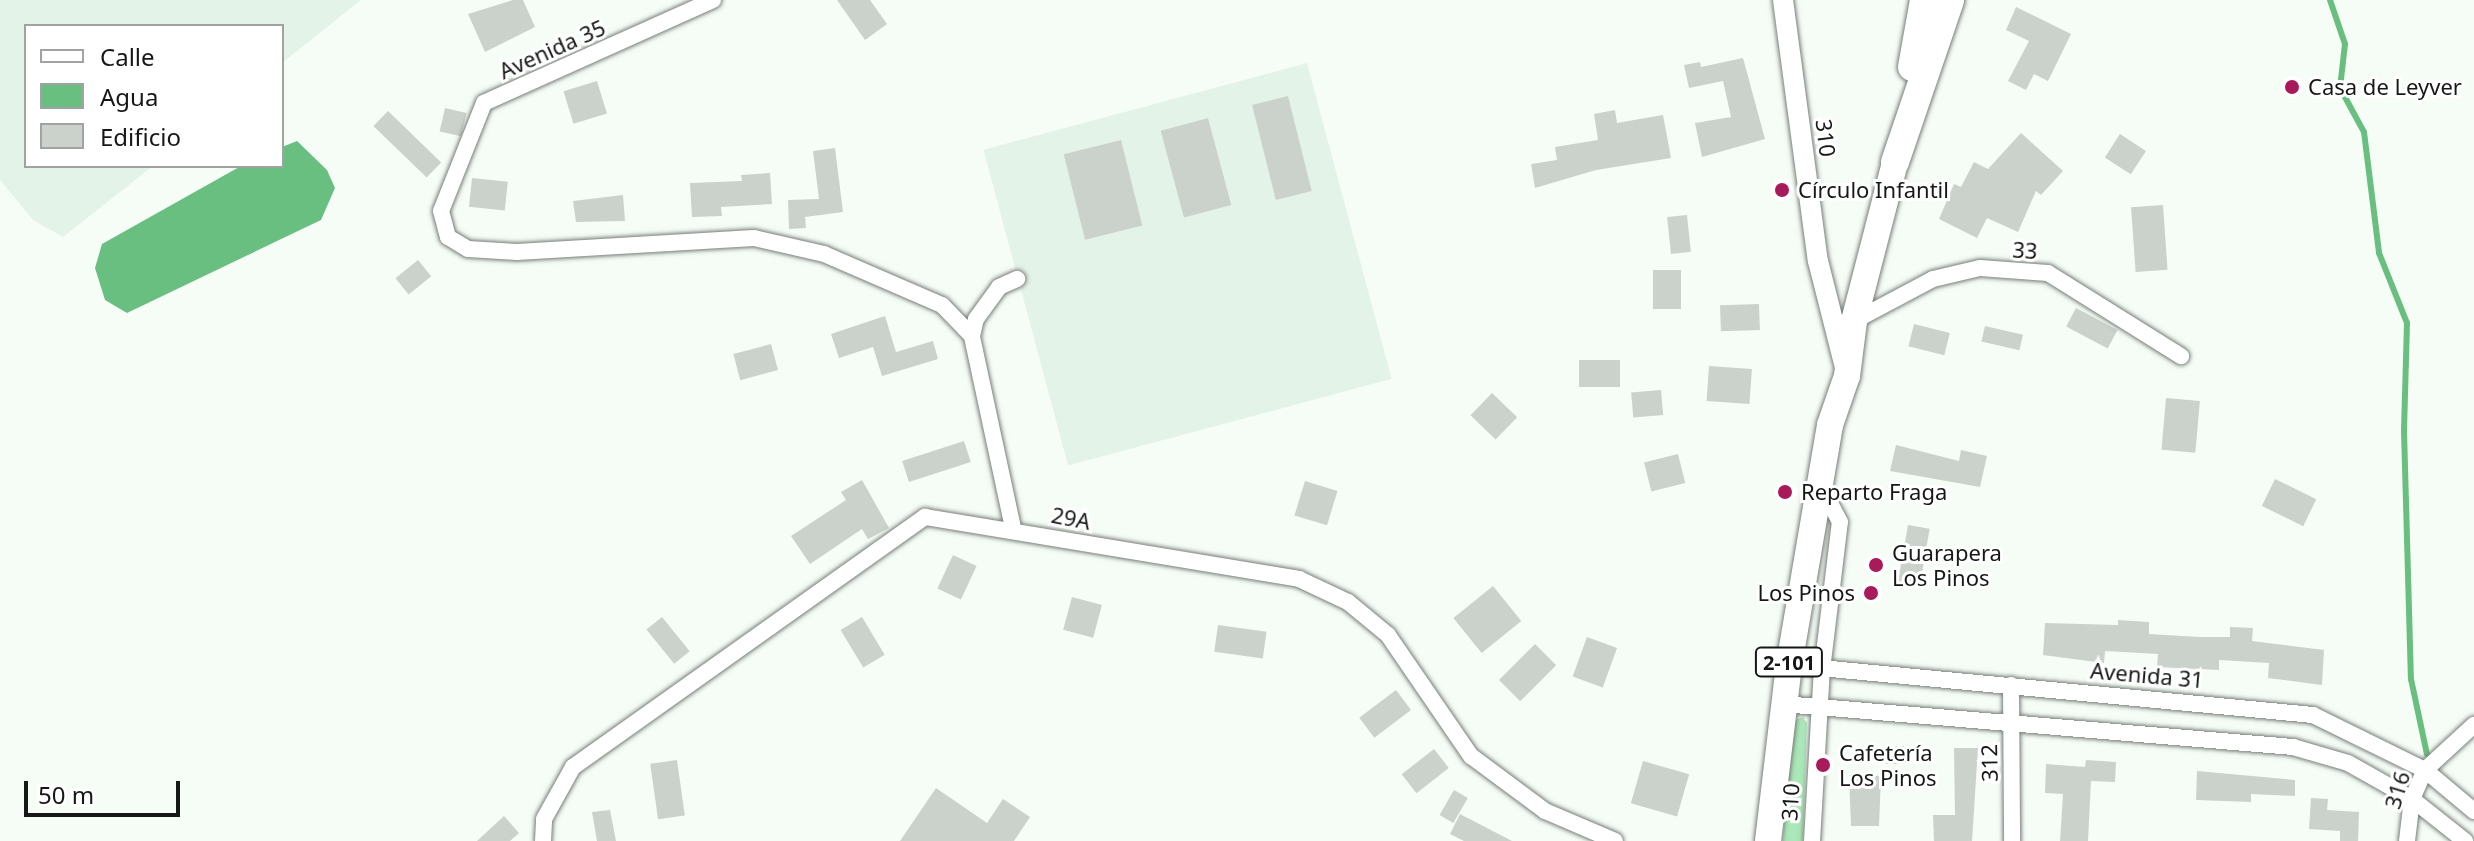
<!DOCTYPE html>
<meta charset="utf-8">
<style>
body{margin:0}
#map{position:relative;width:2474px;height:841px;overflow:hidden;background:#f6fdf7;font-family:"Noto Sans",sans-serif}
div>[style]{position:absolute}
.built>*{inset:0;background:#e4f3e7;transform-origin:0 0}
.green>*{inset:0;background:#abe8b9}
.water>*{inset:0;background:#69bf80}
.stream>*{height:6px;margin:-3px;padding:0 3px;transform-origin:3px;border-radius:3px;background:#69bf80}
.building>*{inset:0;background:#cad2cb;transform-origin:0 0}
.roads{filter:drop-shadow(0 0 2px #777e78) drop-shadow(0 0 2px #777e78)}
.minor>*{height:16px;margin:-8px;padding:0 8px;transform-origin:8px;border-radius:8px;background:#fff}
.tertiary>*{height:20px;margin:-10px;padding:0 10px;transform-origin:10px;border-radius:10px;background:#fff}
.primary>*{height:26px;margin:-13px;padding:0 13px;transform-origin:13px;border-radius:13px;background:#fff}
.trunk>*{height:28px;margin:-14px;padding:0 14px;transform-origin:14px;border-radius:14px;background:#fff}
.dots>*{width:22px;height:22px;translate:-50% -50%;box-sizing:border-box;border:4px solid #fff;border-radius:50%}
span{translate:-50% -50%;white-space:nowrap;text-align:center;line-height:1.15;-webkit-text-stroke:6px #fff;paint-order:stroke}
.shield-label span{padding:2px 6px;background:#fff;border:2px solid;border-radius:6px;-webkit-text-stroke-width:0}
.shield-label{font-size:20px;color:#151816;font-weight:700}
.street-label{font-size:22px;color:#151816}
.poi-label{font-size:22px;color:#151816}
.left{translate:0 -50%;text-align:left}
.right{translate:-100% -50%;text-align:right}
.legend{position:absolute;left:24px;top:24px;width:260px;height:144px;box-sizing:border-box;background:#fff;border:2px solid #a1a3a2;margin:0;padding:10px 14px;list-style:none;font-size:24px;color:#151816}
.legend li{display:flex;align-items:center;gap:16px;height:40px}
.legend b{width:40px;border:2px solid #a1a3a2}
.scale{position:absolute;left:24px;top:781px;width:156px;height:36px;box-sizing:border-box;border:4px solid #151816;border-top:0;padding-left:10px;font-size:24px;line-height:28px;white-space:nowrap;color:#151816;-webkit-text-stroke:6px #fff;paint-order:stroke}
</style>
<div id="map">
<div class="built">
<div style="clip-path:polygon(0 0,361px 0,282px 63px,282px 26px,26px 26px,26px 166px,153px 166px,63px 237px,33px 220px,0 180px)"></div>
<div style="left:1307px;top:63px;width:327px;height:335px;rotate:75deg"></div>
</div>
<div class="green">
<div style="clip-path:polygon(1803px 717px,1807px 723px,1803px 841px,1783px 841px,1790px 722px)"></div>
</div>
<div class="water">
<div style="clip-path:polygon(297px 141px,327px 170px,335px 188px,321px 220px,127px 313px,105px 300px,95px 268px,102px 244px,241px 166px,282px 166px,282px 147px)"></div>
</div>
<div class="stream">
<div style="left:2330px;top:0;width:46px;rotate:71.2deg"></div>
<div style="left:2345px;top:44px;width:44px;rotate:96.5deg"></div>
<div style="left:2340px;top:88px;width:50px;rotate:61.4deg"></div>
<div style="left:2364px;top:132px;width:122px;rotate:82.9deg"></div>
<div style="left:2379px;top:253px;width:75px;rotate:68.2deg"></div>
<div style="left:2407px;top:323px;width:108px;rotate:91.6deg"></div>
<div style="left:2404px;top:431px;width:248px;rotate:88.4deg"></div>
<div style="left:2411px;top:679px;width:77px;rotate:78deg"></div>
</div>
<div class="building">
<div style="clip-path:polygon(513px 0,523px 0,535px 27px,485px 52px,468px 14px)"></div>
<div style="clip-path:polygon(837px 0,870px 0,887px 24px,865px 40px)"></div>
<div style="clip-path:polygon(2016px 7px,2071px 34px,2048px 81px,2034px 74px,2026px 90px,2008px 81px,2029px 41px,2006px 30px)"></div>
<div style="clip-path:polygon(1743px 58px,1765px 139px,1702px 157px,1695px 123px,1731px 117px,1723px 81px,1689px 88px,1684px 65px,1700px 62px,1701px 67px)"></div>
<div style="left:597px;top:81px;width:34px;height:35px;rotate:73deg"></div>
<div style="left:1288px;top:96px;width:98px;height:37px;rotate:76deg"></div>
<div style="left:445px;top:108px;width:22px;height:24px;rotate:13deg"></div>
<div style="clip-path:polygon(1615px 110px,1617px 123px,1663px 115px,1671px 158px,1596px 170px,1535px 188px,1531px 164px,1557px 160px,1555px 147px,1598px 140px,1594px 114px)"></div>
<div style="left:388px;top:111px;width:74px;height:21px;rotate:44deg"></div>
<div style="left:1208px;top:118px;width:90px;height:49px;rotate:75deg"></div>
<div style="clip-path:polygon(2021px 133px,2063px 171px,2041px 195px,2036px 191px,2018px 232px,1987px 218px,1977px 238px,1939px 219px,1954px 184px,1961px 187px,1974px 162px,1988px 169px)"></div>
<div style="left:2120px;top:134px;width:31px;height:28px;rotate:33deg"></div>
<div style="left:1121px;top:140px;width:88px;height:59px;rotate:76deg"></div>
<div style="clip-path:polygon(835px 148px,843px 212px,805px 217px,806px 228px,789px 229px,788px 200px,819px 199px,813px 151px)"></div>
<div style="clip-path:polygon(770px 173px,772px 204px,721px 207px,722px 216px,692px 217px,690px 183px,742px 181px,741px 175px)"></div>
<div style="left:472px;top:178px;width:36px;height:29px;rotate:6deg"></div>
<div style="clip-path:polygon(623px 195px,625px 221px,576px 222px,573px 201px)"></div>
<div style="left:2163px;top:205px;width:65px;height:32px;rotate:86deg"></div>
<div style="left:1687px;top:215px;width:37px;height:20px;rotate:84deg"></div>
<div style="left:418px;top:260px;width:21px;height:29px;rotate:51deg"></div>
<div style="left:1653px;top:270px;width:28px;height:39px"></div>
<div style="left:1759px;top:304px;width:26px;height:39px;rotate:88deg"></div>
<div style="left:2076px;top:308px;width:47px;height:21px;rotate:28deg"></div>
<div style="clip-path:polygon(885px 316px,896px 352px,933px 341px,938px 359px,882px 376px,873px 347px,839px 358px,831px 334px)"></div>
<div style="left:1914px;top:324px;width:37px;height:23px;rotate:14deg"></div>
<div style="left:1985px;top:326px;width:39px;height:16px;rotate:13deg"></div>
<div style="left:771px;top:344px;width:27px;height:39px;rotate:75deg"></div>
<div style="left:1579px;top:360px;width:41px;height:27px"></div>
<div style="left:1709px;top:366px;width:43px;height:35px;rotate:4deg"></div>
<div style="left:1661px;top:390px;width:25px;height:30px;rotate:85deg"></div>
<div style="left:1492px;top:393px;width:35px;height:31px;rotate:44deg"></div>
<div style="left:2166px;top:398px;width:34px;height:52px;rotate:5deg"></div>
<div style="left:964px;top:441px;width:22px;height:65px;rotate:72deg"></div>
<div style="clip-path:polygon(1896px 445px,1959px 461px,1961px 450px,1987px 456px,1980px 487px,1890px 471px)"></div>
<div style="left:1678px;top:454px;width:30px;height:35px;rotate:76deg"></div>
<div style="left:2275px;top:479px;width:46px;height:30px;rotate:26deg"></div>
<div style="clip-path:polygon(862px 480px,889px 528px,868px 539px,862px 529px,810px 564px,791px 536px,846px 500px,841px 492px)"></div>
<div style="left:1305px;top:481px;width:34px;height:36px;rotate:17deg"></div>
<div style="left:1908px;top:525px;width:22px;height:59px;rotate:10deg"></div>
<div style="left:953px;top:555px;width:26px;height:37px;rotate:25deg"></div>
<div style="left:1493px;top:586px;width:45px;height:51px;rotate:51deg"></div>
<div style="left:1072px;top:597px;width:31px;height:34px;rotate:15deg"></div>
<div style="left:662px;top:617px;width:44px;height:20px;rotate:51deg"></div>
<div style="left:862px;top:617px;width:44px;height:25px;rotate:59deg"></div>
<div style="clip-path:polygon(2118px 620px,2149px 622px,2149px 634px,2200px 637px,2230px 637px,2230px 627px,2253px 628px,2252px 641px,2324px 650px,2322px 685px,2268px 678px,2269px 663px,2219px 660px,2219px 670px,2157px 667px,2158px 654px,2105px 651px,2104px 663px,2043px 655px,2045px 623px,2118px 625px)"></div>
<div style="left:1218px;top:625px;width:49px;height:27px;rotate:8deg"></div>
<div style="left:1587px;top:637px;width:32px;height:42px;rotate:20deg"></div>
<div style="left:1535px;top:644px;width:30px;height:51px;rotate:45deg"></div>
<div style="left:1396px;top:690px;width:25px;height:46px;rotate:53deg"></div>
<div style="left:1886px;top:746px;width:25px;height:18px"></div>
<div style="clip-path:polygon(1954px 748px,1978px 748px,1972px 841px,1934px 841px,1933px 815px,1955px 815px)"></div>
<div style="left:1434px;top:749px;width:24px;height:41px;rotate:52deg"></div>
<div style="left:677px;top:760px;width:56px;height:27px;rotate:82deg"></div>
<div style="clip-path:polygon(2086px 760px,2116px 762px,2115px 782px,2091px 781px,2088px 841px,2060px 841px,2063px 794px,2045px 793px,2046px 764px,2085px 767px)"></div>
<div style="left:1643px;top:761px;width:48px;height:44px;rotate:16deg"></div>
<div style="clip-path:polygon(2197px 771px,2295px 780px,2295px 796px,2251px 794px,2251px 802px,2196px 800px)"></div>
<div style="clip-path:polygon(1849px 775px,1881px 776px,1879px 826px,1851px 826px)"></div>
<div style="clip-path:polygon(936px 788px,987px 823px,1003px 799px,1030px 817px,1014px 841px,900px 841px)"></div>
<div style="left:1454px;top:790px;width:16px;height:29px;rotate:30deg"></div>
<div style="clip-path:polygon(2311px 798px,2328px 799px,2327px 810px,2359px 812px,2358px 841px,2340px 841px,2340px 831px,2309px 829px)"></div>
<div style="clip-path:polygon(610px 810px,616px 841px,597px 841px,592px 812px)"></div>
<div style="clip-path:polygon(1460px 814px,1512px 841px,1464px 841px,1450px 834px)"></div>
<div style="clip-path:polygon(504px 816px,519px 833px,510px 841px,477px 841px)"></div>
</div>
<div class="roads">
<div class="minor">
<div style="left:713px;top:0;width:251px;rotate:155.8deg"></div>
<div style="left:484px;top:103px;width:116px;rotate:111.7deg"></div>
<div style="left:441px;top:211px;width:27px;rotate:75deg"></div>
<div style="left:448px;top:237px;width:23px;rotate:31deg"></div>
<div style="left:468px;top:249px;width:49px;rotate:3.5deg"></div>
<div style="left:517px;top:252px;width:237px;rotate:-3.4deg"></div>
<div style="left:754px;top:238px;width:72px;rotate:12.9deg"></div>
<div style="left:824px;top:254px;width:129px;rotate:23.4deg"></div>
<div style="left:942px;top:305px;width:43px;rotate:45.9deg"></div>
<div style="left:1854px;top:321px;width:89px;rotate:-28deg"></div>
<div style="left:1933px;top:279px;width:48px;rotate:-13.2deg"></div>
<div style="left:1980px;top:268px;width:68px;rotate:4.2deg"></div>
<div style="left:2048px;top:273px;width:157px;rotate:32deg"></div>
<div style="left:1013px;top:528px;width:196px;rotate:-102.1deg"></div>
<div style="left:972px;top:336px;width:17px;rotate:-77deg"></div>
<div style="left:976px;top:319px;width:39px;rotate:-54deg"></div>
<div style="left:999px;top:287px;width:20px;rotate:-24deg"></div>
<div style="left:1789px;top:665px;width:526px;rotate:5.45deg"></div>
<div style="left:2313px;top:715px;width:125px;rotate:26.2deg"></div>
<div style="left:2425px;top:770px;width:64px;rotate:39.9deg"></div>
<div style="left:2011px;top:685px;width:156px;rotate:89.6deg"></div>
<div style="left:1783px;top:704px;width:512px;rotate:4.82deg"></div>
<div style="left:2293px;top:747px;width:57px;rotate:16.2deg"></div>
<div style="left:2348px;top:763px;width:73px;rotate:29.4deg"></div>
<div style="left:2412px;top:799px;width:68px;rotate:38.4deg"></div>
<div style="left:543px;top:841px;width:22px;rotate:-87deg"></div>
<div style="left:544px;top:819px;width:60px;rotate:-60.9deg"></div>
<div style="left:573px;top:767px;width:432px;rotate:-35.4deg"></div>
<div style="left:925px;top:517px;width:379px;rotate:9.4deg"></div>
<div style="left:1299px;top:579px;width:54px;rotate:25.1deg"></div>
<div style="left:1348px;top:602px;width:52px;rotate:39.5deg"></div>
<div style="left:1388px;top:635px;width:147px;rotate:55.6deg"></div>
<div style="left:1471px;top:756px;width:92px;rotate:36.6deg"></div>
<div style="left:1545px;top:811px;width:76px;rotate:23.2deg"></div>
<div style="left:1812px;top:841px;width:171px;rotate:-86.7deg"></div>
<div style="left:1822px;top:670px;width:149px;rotate:-83.1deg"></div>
<div style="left:1840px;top:522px;width:41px;rotate:-117.8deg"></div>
<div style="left:2407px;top:841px;width:42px;rotate:-83.2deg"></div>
<div style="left:2412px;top:799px;width:32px;rotate:-66deg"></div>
<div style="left:2425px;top:770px;width:67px;rotate:-42.6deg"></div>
</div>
<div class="tertiary">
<div style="left:1783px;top:0;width:263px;rotate:82.4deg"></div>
<div style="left:1818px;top:261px;width:110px;rotate:75.8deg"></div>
</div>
<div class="primary">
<div style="left:1768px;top:841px;width:177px;rotate:-83.2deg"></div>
<div style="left:1789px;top:665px;width:243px;rotate:-80.3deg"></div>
<div style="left:1830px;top:425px;width:52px;rotate:-70.9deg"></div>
<div style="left:1847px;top:376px;width:55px;rotate:-82.7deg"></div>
<div style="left:1854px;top:321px;width:164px;rotate:-75.5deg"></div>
</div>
<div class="trunk">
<div style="left:1912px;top:67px;width:68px;rotate:-79.8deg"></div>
<div style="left:1895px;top:162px;width:171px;rotate:-71.2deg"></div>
</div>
</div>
<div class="dots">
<div style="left:2292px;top:87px;background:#a81a59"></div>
<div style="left:1782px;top:190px;background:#a81a59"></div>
<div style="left:1785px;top:492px;background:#a81a59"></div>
<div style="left:1876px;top:565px;background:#a81a59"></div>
<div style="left:1871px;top:593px;background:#a81a59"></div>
<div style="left:1823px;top:765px;background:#a81a59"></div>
</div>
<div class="shield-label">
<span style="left:1789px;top:662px">2-101</span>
</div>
<div class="street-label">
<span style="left:552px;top:49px;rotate:-24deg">Avenida 35</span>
<span style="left:1826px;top:138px;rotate:83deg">310</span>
<span style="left:2025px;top:250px;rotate:4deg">33</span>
<span style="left:1071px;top:518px;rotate:11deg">29A</span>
<span style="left:2147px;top:675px;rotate:5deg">Avenida 31</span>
<span style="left:1989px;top:763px;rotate:-91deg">312</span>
<span style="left:2397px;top:790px;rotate:-73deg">316</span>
<span style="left:1790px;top:802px;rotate:-87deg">310</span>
</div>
<div class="poi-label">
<span class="left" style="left:2308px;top:87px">Casa de Leyver</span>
<span class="left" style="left:1798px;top:190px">Círculo Infantil</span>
<span class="left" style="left:1801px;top:492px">Reparto Fraga</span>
<span class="left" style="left:1892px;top:565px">Guarapera<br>Los Pinos</span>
<span class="right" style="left:1855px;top:593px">Los Pinos</span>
<span class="left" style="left:1839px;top:765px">Cafetería<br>Los Pinos</span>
</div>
<ul class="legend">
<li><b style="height:10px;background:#fff"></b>Calle</li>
<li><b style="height:22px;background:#69bf80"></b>Agua</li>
<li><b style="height:22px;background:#cad2cb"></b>Edificio</li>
</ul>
<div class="scale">50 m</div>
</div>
